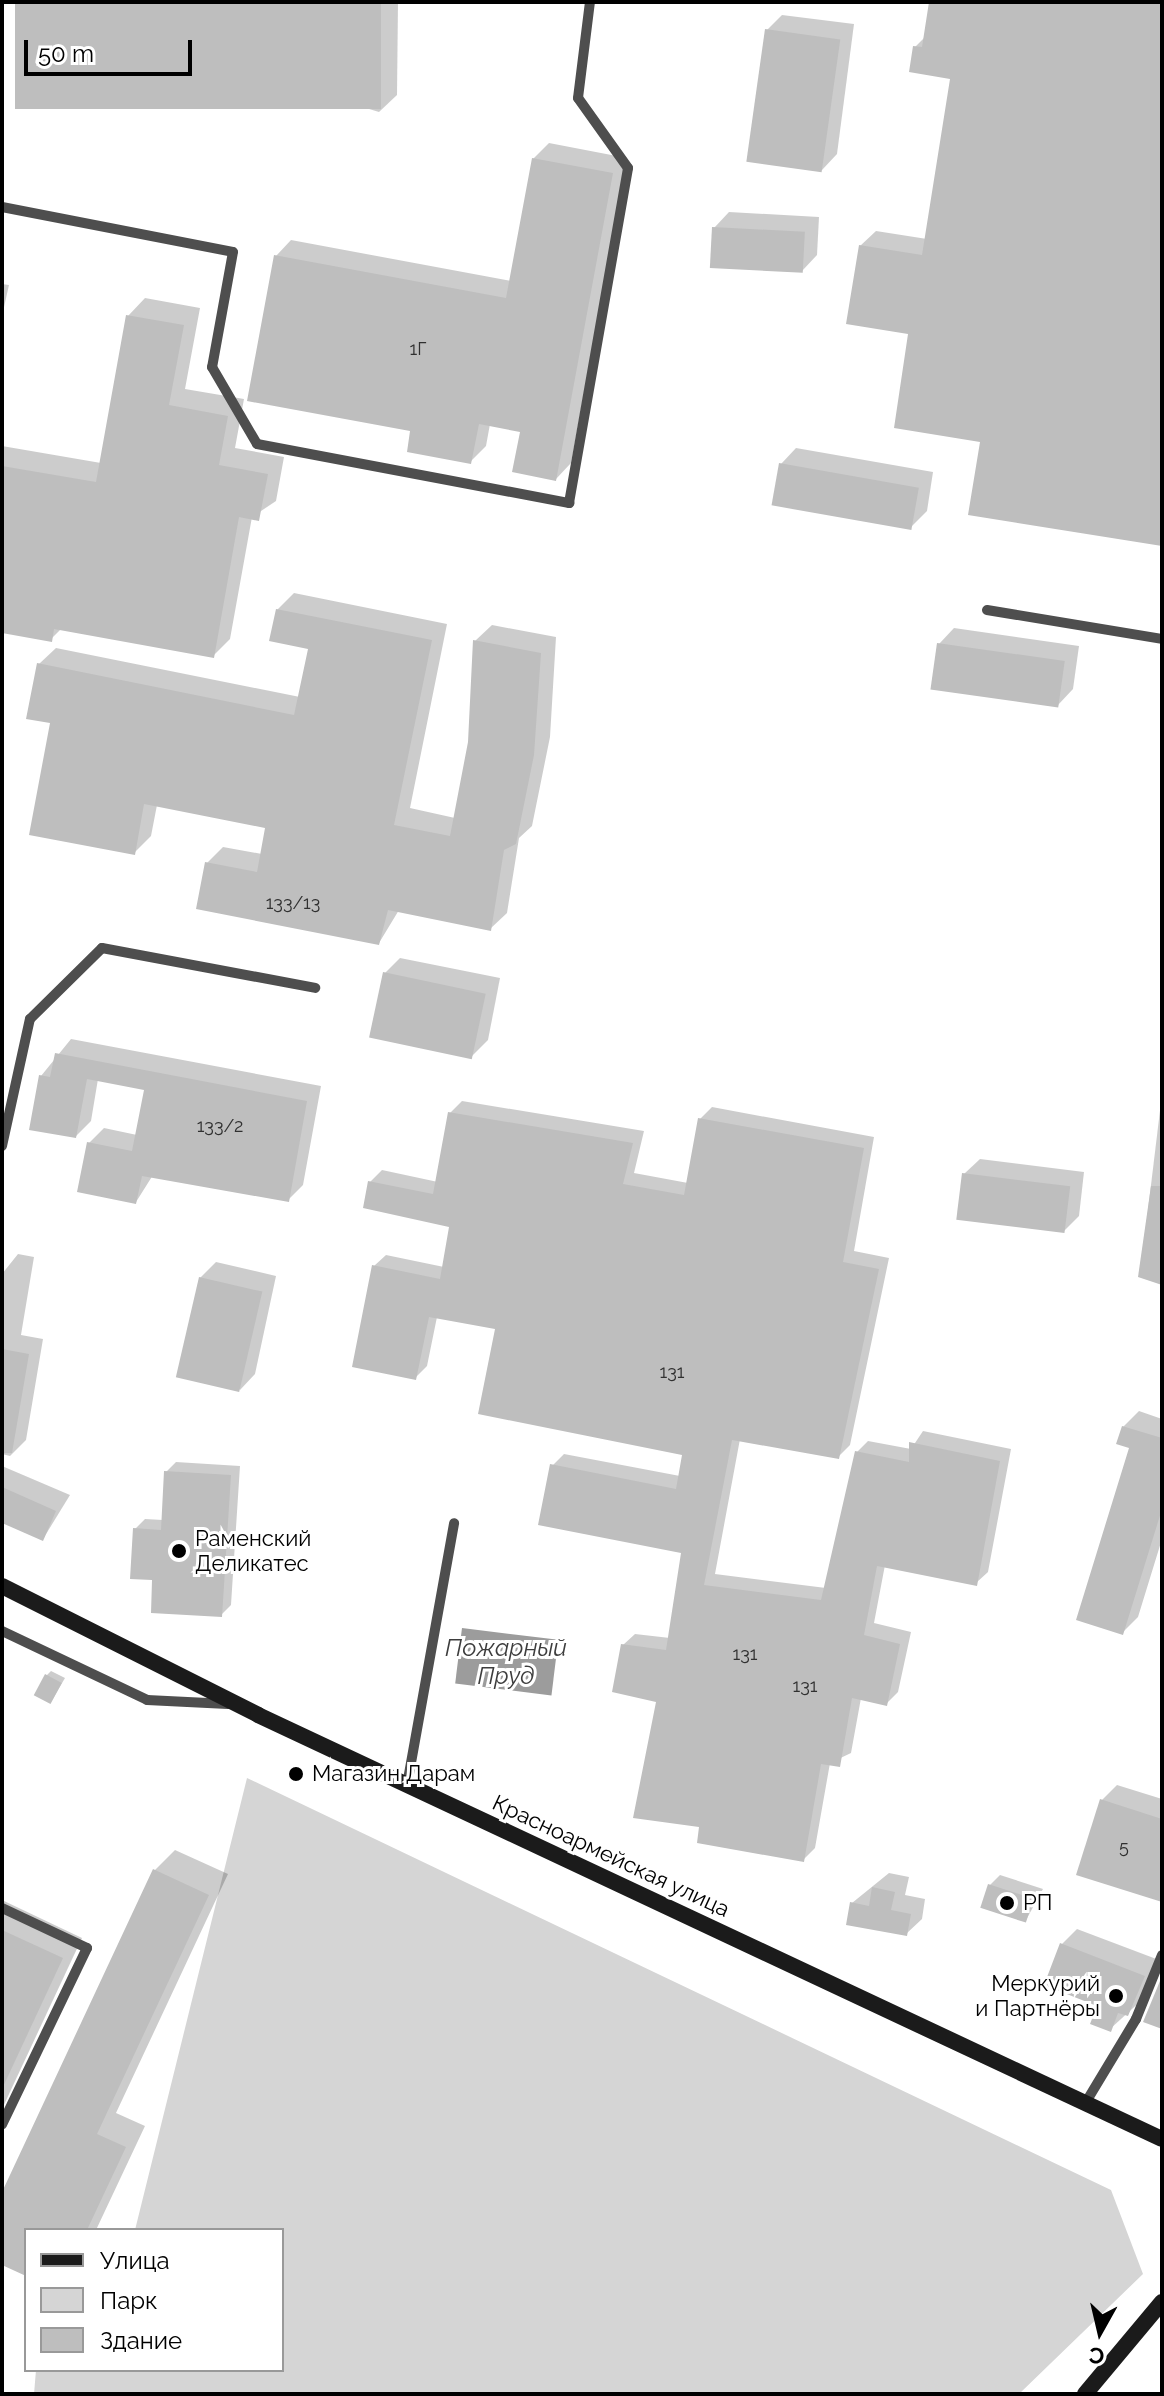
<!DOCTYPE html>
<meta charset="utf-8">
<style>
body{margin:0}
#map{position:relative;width:1164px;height:2396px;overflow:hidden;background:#fff;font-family:Raleway,sans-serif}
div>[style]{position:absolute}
.green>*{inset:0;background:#d5d5d5}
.water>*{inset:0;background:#9c9c9c;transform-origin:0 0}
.shadow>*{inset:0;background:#0003}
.building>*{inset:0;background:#bebebe;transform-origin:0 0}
.lane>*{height:10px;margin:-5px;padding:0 5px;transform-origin:5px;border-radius:5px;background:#4e4e4e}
.secondary>*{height:16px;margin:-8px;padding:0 8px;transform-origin:8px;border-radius:8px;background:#1b1b1b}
.dots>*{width:22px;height:22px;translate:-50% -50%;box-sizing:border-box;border:4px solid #fff;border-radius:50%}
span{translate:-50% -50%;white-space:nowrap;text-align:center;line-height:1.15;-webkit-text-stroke:6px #fff;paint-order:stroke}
.number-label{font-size:18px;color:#303030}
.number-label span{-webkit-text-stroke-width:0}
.poi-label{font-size:22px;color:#000}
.left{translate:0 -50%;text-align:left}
.right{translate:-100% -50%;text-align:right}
.street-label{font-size:22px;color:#000}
.water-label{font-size:24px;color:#3d3d3d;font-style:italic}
.frame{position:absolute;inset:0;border:4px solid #000;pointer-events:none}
.legend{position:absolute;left:24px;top:2228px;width:260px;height:144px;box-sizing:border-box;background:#fff;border:2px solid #999;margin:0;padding:10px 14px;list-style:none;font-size:24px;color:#000}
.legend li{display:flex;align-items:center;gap:16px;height:40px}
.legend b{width:40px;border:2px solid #999}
.north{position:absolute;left:1060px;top:2292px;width:80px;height:80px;-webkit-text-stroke:6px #fff;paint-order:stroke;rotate:188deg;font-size:22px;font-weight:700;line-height:32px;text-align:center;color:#000}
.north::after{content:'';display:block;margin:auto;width:28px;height:36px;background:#000;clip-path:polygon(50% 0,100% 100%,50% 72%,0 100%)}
.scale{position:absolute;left:24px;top:40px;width:168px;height:36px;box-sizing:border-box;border:4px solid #000;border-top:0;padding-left:10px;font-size:24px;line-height:28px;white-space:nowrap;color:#000;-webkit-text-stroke:6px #fff;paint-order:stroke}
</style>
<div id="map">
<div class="green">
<div style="clip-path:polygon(247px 1778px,1111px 2190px,1143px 2274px,1019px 2394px,34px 2394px,36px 2370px,282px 2370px,282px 2230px,135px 2230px)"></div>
</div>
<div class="water">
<div style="left:462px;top:1628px;width:97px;height:56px;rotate:7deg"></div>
</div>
<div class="shadow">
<div style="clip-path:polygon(17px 2px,398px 2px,397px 95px,379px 112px)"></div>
<div style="clip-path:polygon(931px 2px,1162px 2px,1162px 544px,982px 440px,860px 246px,876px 231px,927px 239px,952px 77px,915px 47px,926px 36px)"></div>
<div style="clip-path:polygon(782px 15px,854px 24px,837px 154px,822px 170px,767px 30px)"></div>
<div style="clip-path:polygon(549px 143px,627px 158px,571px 463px,556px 479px,522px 430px,490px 424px,486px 446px,471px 461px,413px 430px,276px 256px,291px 240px,511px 281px,533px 159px)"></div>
<div style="clip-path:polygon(729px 212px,819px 217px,817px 255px,802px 271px,714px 228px)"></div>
<div style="clip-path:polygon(2px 284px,9px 285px,2px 316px)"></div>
<div style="clip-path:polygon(145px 298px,200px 308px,185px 389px,244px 399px,235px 448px,284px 457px,276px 501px,252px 517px,230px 639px,213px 656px,62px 628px,51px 639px,2px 631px,2px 446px,101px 463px,128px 316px)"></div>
<div style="clip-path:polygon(796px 448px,933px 472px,927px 511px,911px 527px,781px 464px)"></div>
<div style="clip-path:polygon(294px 593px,447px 624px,410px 808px,455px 818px,470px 742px,475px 641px,492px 625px,556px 637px,550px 737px,532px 826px,519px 838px,507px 913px,490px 929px,399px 910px,379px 943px,207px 863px,223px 847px,262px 854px,268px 827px,157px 805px,151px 836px,135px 852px,52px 722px,39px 664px,56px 648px,300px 697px,310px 647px,277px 610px)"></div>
<div style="clip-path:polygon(954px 628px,1079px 646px,1073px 689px,1058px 705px,939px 644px)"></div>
<div style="clip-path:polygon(400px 958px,500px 978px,488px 1040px,472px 1056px,385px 973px)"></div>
<div style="clip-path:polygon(71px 1039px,321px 1086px,303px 1185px,288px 1200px,153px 1175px,136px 1202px,89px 1143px,104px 1128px,137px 1135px,146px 1088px,98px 1079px,91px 1121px,76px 1136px,41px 1076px)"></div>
<div style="clip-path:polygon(1162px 1094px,1162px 1282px,1140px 1276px)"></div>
<div style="clip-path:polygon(462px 1101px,644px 1131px,634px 1173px,688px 1183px,700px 1119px,712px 1107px,874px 1137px,854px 1251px,889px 1258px,850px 1445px,838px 1457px,740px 1439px,715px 1574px,826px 1588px,857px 1452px,868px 1441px,911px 1449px,923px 1431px,1011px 1449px,988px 1572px,976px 1583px,885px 1565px,874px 1623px,911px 1632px,898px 1692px,886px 1704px,861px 1698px,851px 1753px,830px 1763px,815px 1848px,804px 1859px,702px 1826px,658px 1701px,623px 1645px,635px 1634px,670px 1638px,683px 1551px,552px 1466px,564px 1454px,680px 1476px,685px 1453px,497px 1328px,437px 1317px,427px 1366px,415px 1378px,374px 1266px,386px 1255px,444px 1267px,452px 1225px,370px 1182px,382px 1170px,438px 1182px,450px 1113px)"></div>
<div style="clip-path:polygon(980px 1159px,1084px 1172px,1079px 1216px,1063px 1232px,964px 1174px)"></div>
<div style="clip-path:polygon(18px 1254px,34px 1257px,21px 1335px,43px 1339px,26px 1440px,10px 1456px,2px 1454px,2px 1274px)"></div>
<div style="clip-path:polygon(216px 1262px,276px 1276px,255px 1374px,240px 1390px,200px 1278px)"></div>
<div style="clip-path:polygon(1139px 1411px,1162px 1419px,1162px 1539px,1138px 1617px,1122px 1633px,1132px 1447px,1123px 1427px)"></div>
<div style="clip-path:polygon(176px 1462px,240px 1466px,231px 1605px,221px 1615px,155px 1578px,135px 1529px,145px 1519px,163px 1520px,166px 1472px)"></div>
<div style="clip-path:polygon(2px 1466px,70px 1495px,43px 1539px,2px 1521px)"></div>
<div style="clip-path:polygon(51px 1671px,65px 1678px,51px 1702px,47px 1675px)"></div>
<div style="clip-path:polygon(1117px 1785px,1162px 1799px,1162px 1900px,1102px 1800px)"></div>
<div style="clip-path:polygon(175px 1850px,228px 1874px,116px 2113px,145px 2126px,96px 2230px,26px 2230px,26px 2274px,2px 2262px,2px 2197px,155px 1870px)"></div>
<div style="clip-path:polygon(889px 1873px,909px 1877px,905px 1895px,925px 1899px,922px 1919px,906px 1934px,852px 1903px)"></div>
<div style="clip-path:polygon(1000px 1875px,1043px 1889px,1026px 1920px,990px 1885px)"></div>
<div style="clip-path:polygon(2px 1900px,82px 1938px,2px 2109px)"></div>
<div style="clip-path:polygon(1077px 1929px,1159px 1960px,1143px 1999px,1110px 2029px,1062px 1944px)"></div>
</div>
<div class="building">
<div style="left:15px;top:2px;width:366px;height:107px"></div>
<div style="clip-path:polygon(929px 2px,1162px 2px,1162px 546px,968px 515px,980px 442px,894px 428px,908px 334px,846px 324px,859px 245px,922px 255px,950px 79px,909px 72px,913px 46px,922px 47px)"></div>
<div style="left:765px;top:29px;width:76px;height:134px;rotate:8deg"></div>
<div style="clip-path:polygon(532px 158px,613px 173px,556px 481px,512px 472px,520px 432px,479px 424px,471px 464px,407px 452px,410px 431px,247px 401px,274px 255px,506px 298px)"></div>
<div style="left:712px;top:227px;width:93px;height:41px;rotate:3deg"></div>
<div style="clip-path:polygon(126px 315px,184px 325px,169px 405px,228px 416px,219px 465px,268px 474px,259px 521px,239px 517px,214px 658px,54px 629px,52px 642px,2px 633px,2px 466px,96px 482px)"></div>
<div style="left:779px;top:463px;width:142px;height:43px;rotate:10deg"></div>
<div style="clip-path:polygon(276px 609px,432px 640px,394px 825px,450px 836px,468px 742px,473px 640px,541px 653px,534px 755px,516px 844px,504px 850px,491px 931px,388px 910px,379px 945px,196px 909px,205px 862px,257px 872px,265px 828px,144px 804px,135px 855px,29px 835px,50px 723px,26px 719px,37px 663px,294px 715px,308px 649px,269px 641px)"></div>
<div style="left:937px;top:643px;width:129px;height:47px;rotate:8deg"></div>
<div style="left:383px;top:972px;width:105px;height:67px;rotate:12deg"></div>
<div style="clip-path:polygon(55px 1053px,307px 1101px,289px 1202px,142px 1176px,136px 1204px,77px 1192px,87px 1142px,132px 1151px,144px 1090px,87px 1079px,76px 1138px,29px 1130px,39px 1075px,50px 1077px)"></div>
<div style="clip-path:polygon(448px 1112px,633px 1143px,623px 1184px,684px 1195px,698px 1118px,864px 1148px,843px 1262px,879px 1269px,839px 1459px,732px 1440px,704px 1585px,821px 1600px,855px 1451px,909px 1462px,909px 1442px,1000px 1461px,977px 1586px,877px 1566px,864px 1635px,900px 1644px,887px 1706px,852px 1698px,840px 1767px,821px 1764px,804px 1862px,697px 1843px,699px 1827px,633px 1818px,656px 1702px,612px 1692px,621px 1644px,666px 1650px,681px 1553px,538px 1525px,550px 1464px,676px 1489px,682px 1455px,478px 1414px,495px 1329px,429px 1317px,416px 1380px,352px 1367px,372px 1265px,440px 1279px,449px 1227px,363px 1208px,368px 1181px,433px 1194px)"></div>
<div style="left:962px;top:1173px;width:109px;height:47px;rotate:7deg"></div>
<div style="clip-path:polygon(1151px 1186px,1162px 1186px,1162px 1285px,1138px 1277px)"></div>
<div style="left:199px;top:1277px;width:65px;height:103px;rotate:13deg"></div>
<div style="clip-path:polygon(2px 1349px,29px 1354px,12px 1453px,2px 1453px)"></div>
<div style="clip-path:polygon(1122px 1426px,1162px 1438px,1162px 1509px,1123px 1635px,1076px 1620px,1129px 1448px,1116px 1444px)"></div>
<div style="clip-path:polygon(164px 1471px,231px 1475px,222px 1617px,151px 1613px,152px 1580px,130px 1579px,133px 1528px,161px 1530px)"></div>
<div style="clip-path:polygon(2px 1487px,56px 1511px,43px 1541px,2px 1523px)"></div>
<div style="left:45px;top:1674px;width:19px;height:24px;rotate:28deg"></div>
<div style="clip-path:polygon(1100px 1799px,1162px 1819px,1162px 1902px,1076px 1875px)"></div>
<div style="clip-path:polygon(153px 1869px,209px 1895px,97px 2134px,126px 2147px,87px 2230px,26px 2230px,26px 2276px,2px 2265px,2px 2192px)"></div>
<div style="left:988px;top:1884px;width:48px;height:25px;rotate:18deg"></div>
<div style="clip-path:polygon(872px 1887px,895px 1892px,891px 1910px,911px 1914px,907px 1936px,846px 1925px,850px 1902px,869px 1906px)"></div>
<div style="clip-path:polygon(2px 1930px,63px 1958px,2px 2089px)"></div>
<div style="clip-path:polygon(1060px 1943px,1145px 1976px,1128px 2016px,1118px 2013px,1111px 2032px,1090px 2024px,1097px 2006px,1044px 1985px)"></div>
<div style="clip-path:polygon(1160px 1981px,1162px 1982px,1162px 2029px,1143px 2022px)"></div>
</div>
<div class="lane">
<div style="left:2px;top:207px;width:235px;rotate:11deg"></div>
<div style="left:233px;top:252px;width:117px;rotate:100.3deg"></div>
<div style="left:212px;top:367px;width:89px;rotate:59.7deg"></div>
<div style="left:257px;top:444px;width:318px;rotate:10.7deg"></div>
<div style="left:569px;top:503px;width:340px;rotate:-80deg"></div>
<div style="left:628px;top:168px;width:86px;rotate:-125.5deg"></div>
<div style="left:578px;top:98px;width:97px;rotate:-82.9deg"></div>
<div style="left:987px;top:610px;width:177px;rotate:9.4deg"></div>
<div style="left:2px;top:1146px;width:130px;rotate:-77.6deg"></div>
<div style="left:30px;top:1019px;width:101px;rotate:-44.6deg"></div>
<div style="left:102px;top:948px;width:217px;rotate:10.6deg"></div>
<div style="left:2px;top:1631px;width:161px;rotate:25.4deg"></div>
<div style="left:147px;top:1700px;width:81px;rotate:2.8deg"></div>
<div style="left:407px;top:1785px;width:266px;rotate:-79.8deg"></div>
<div style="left:2px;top:1908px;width:94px;rotate:25.2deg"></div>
<div style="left:87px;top:1948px;width:196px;rotate:115.7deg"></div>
<div style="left:1086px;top:2102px;width:97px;rotate:-58.9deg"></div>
<div style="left:1136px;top:2019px;width:69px;rotate:-67.9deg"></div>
</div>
<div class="secondary">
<div style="left:2px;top:1586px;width:287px;rotate:26.7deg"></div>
<div style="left:258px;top:1715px;width:998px;rotate:25.13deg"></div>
<div style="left:1085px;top:2394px;width:120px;rotate:-50.1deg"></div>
</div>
<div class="dots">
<div style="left:179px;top:1551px;background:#000"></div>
<div style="left:296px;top:1774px;background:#000"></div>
<div style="left:1007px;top:1903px;background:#000"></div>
<div style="left:1116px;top:1996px;background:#000"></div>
</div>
<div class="number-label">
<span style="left:418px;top:349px">1Г</span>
<span style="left:293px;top:903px">133/13</span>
<span style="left:220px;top:1126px">133/2</span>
<span style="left:672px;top:1372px">131</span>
<span style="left:745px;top:1654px">131</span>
<span style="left:805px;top:1686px">131</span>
<span style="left:1124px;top:1847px">5</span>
</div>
<div class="poi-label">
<span class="left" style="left:195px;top:1551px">Раменский<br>Деликатес</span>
<span class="left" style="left:312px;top:1774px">Магазин Дарам</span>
<span class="left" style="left:1023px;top:1903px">РП</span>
<span class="right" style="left:1100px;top:1996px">Меркурий<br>и Партнёры</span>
</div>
<div class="street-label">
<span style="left:611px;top:1856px;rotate:25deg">Красноармейская улица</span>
</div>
<div class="water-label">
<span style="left:506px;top:1662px">Пожарный<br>Пруд</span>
</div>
<div class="frame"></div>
<ul class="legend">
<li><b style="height:10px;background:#1b1b1b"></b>Улица</li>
<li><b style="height:22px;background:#d5d5d5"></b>Парк</li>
<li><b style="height:22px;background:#bebebe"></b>Здание</li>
</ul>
<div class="north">С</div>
<div class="scale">50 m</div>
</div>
